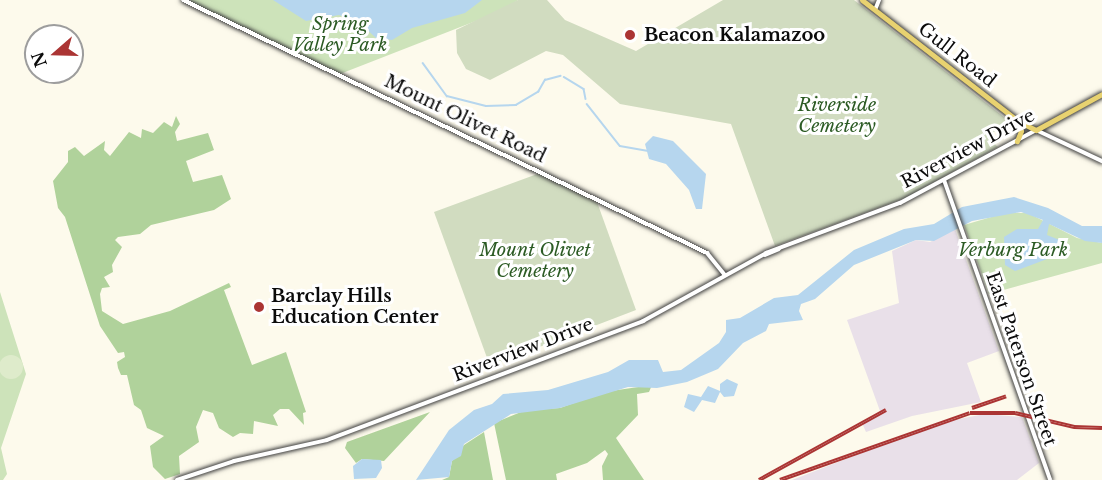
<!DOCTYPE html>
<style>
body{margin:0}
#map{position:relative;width:1102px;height:480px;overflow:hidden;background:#fdfaec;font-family:"Libre Baskerville",serif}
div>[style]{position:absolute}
.industrial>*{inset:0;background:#e9e0e9}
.green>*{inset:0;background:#cde3ba}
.forest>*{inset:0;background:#b0d29b}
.cemetery>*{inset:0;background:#d1dcc0}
.pitch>*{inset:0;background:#deebcb}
.round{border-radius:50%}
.water>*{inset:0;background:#b6d6ee}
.stream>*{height:1.5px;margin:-0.75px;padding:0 0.75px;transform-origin:0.75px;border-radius:0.75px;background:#b6d6ee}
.roads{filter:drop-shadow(0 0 2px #3e3e3e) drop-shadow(0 0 2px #3e3e3e)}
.tertiary>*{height:4px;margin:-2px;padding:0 2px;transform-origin:2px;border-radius:2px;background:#fff}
.primary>*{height:5px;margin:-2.5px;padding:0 2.5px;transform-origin:2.5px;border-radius:2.5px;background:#e8d270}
.rail>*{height:4px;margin-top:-2px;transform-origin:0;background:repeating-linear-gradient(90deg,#fff 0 4.5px,#ab3534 0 9px);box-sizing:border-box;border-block:2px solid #ab3534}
.dots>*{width:16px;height:16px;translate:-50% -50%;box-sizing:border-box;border:3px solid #fff;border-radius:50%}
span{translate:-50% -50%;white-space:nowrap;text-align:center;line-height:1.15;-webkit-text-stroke:6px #fff;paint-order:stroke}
.park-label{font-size:18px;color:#2c5b24;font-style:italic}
.poi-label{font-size:18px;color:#0b0b0b;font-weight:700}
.left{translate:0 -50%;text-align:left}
.street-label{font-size:18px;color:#0b0b0b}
.north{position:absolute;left:24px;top:24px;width:60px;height:60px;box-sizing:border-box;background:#fff;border:2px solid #9d9d9d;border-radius:50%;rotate:250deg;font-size:16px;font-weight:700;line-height:24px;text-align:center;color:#0b0b0b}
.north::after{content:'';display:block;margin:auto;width:21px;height:27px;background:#ab3534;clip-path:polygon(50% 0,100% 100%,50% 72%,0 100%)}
</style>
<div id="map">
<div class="industrial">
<div style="clip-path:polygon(955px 229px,999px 351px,967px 363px,981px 402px,912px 416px,866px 432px,862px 423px,880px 411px,847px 320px,899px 303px,892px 251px,916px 240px,930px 242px)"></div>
<div style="clip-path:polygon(985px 414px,1022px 417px,1039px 463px,1017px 480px,792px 480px,938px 423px)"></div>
</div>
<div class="green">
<div style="clip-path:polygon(191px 0,518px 0,504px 10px,340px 74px,191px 4px)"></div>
<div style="clip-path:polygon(1005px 213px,1028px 213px,1077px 238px,1102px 243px,1102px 263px,989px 294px,964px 225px)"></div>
<div style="clip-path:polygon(0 292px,26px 374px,1px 448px,7px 474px,3px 480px,0 480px)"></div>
</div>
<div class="forest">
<div style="clip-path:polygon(176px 116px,180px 124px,175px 132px,177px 141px,208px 133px,214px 150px,186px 161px,193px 182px,222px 175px,231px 199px,214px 210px,151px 225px,140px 234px,118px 237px,115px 240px,122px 247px,112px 265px,113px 272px,104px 277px,110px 287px,102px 288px,100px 294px,102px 311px,123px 324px,170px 311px,229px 283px,231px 287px,224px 290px,252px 365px,286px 352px,306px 412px,303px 413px,304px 425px,289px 409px,280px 409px,273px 415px,278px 426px,254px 421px,253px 434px,240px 433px,233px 437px,219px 428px,213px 413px,203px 410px,196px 427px,199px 442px,179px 456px,180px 474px,165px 479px,153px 467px,150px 446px,164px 436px,147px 428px,141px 410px,134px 405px,127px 375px,121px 375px,118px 368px,117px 362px,125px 357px,124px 352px,118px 353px,100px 326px,65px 217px,58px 208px,53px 181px,68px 162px,68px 151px,75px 147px,84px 156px,105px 141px,104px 150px,110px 156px,129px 132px,141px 138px,142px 129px,153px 133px,164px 122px,172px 127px)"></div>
<div style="clip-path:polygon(652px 385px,649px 392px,637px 394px,638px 415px,616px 438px,644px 480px,603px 480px,602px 466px,608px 454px,605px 450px,587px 463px,556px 474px,557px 480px,506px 480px,494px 423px,526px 410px,560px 408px,604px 392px)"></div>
<div style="clip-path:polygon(430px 412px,384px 461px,362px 459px,356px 463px,345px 448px,347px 442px)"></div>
<div style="clip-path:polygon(484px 432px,493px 480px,442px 480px,449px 477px,452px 461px,464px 445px)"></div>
</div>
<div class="cemetery">
<div style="clip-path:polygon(518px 0,547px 0,565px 20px,636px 51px,723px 0,854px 0,1009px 121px,987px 137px,998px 147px,905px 198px,775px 246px,731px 124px,620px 104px,563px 55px,546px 51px,490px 80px,466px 69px,457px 53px,456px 30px)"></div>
<div style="clip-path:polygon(540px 173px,597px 202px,636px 310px,490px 366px,434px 212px)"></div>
</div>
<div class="pitch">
<div class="round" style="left:-1px;top:355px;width:24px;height:24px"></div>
</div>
<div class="water">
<div style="clip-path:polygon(273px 0,482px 0,465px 13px,412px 28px,392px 40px,376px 38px,360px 23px,339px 15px,306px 21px)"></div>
<div style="clip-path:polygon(653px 136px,673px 141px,706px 174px,702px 209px,696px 209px,689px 190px,666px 164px,649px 159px,645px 144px)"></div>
<div style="clip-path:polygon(1014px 197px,1048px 208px,1082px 226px,1102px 226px,1102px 243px,1085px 241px,1049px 224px,1047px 235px,1062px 241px,1063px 253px,1015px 271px,1005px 265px,1004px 237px,1017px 229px,1038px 229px,1043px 220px,1021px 212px,972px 221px,934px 241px,916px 240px,854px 265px,815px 299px,801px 304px,799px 311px,803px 320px,769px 324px,766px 331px,743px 343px,718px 369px,687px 382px,657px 388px,628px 387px,560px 408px,511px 414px,464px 444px,461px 456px,452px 461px,449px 477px,416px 480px,449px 430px,474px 410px,492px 404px,503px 394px,548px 390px,608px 372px,629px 360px,658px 360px,663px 372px,681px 370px,719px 343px,726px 332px,726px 320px,740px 318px,774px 298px,798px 295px,854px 250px,904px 229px,934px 224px,962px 207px)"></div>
<div style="clip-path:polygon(727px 379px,738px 384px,734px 396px,724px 397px,720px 392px,715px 403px,702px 400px,694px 412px,684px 407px,688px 394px,701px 397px,708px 386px,720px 391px,720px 384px)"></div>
<div style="clip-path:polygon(362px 459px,381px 460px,382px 468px,376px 478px,354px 479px,353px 466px)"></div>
</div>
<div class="stream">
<div style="left:423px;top:63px;width:41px;rotate:54deg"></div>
<div style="left:447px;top:96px;width:40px;rotate:14.4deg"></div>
<div style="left:486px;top:106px;width:30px;rotate:-2deg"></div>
<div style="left:516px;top:105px;width:26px;rotate:-31deg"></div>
<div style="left:538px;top:92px;width:14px;rotate:-60deg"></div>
<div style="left:545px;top:80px;width:16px;rotate:-15deg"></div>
<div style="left:564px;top:77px;width:23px;rotate:31deg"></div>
<div style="left:584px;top:89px;width:10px;rotate:79deg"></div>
<div style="left:587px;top:104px;width:53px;rotate:51.8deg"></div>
<div style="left:620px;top:146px;width:27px;rotate:10deg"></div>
</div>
<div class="roads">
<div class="tertiary">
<div style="left:183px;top:0;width:582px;rotate:25.77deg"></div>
<div style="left:707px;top:253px;width:28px;rotate:51deg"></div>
<div style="left:875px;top:10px;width:11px;rotate:-68deg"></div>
<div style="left:944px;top:180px;width:318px;rotate:70.5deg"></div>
<div style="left:765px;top:255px;width:15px;rotate:-23deg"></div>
<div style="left:177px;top:480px;width:60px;rotate:-18.4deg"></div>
<div style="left:234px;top:461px;width:95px;rotate:-12.7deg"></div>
<div style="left:327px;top:440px;width:338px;rotate:-20.6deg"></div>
<div style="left:643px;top:321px;width:141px;rotate:-28.9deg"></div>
<div style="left:766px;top:253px;width:143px;rotate:-20.5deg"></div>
<div style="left:900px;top:203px;width:154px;rotate:-28.2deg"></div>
<div style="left:1036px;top:130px;width:73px;rotate:25.2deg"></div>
</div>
<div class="primary">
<div style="left:862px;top:0;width:197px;rotate:37.8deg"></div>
<div style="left:1018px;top:121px;width:20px;rotate:27deg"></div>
<div style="left:1036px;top:130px;width:75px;rotate:-28.6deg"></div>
<div style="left:1016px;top:122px;width:10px;rotate:61deg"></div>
<div style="left:1021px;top:131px;width:11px;rotate:112deg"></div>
</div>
</div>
<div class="rail">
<div style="left:972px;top:408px;width:36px;rotate:-19deg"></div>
<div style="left:759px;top:480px;width:145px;rotate:-28.9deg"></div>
<div style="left:780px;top:480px;width:201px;rotate:-19.4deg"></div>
<div style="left:970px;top:413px;width:45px"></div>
<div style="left:1015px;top:413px;width:61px;rotate:13.3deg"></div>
<div style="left:1074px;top:427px;width:28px;rotate:2deg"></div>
</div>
<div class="dots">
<div style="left:630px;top:35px;background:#ab3534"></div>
<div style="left:259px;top:307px;background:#ab3534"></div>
</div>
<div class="park-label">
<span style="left:340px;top:35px">Spring<br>Valley Park</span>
<span style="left:837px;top:116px">Riverside<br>Cemetery</span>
<span style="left:1013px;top:250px">Verburg Park</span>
<span style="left:535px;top:261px">Mount Olivet<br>Cemetery</span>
</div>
<div class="poi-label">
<span class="left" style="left:644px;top:35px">Beacon Kalamazoo</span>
<span class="left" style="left:271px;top:307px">Barclay Hills<br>Education Center</span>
</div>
<div class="street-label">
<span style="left:957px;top:55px;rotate:38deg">Gull Road</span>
<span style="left:465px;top:119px;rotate:26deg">Mount Olivet Road</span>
<span style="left:968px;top:149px;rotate:-28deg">Riverview Drive</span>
<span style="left:523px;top:350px;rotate:-21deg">Riverview Drive</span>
<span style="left:1021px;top:359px;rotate:71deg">East Paterson Street</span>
</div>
<div class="north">N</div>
</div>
